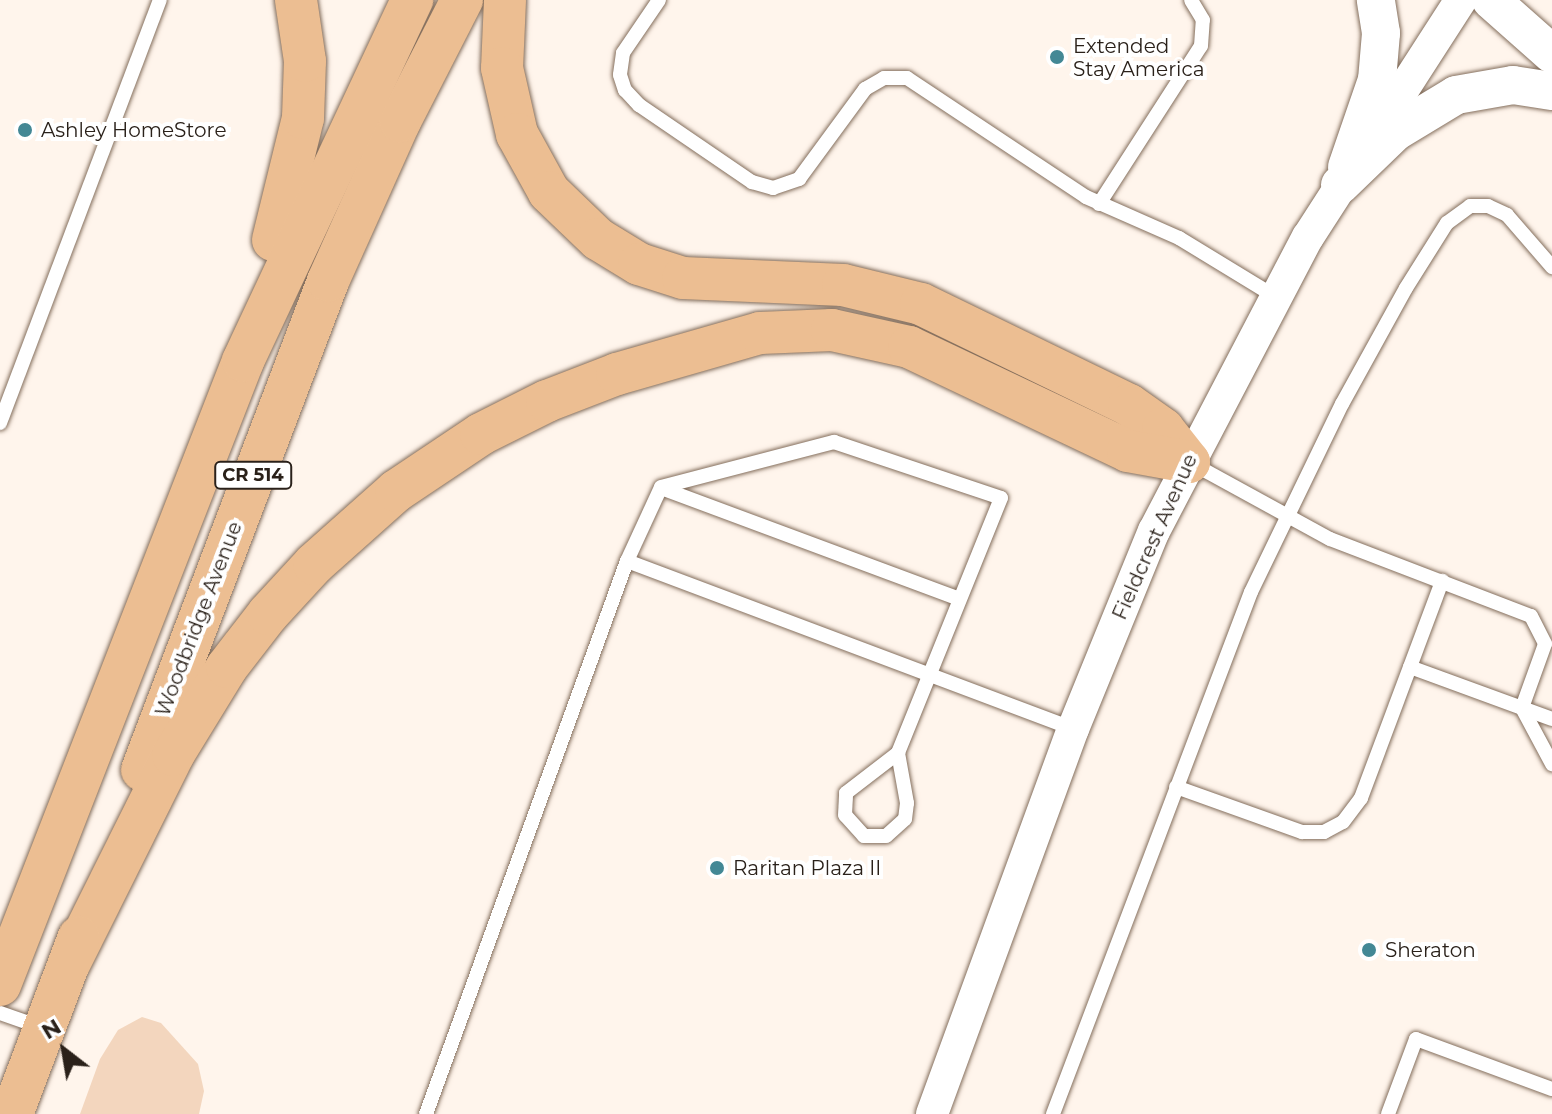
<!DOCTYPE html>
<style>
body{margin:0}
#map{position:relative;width:1552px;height:1114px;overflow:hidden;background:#fff5ec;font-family:Montserrat,sans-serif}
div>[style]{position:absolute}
.green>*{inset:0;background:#f3d6be}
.roads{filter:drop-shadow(0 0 2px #846e5c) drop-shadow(0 0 2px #846e5c)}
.service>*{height:14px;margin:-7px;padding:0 7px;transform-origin:7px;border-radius:7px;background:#fff}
.tertiary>*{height:32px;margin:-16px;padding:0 16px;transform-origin:16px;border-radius:16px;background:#fff}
.secondary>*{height:38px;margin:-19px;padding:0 19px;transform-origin:19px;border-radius:19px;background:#fff}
.primary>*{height:42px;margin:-21px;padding:0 21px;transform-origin:21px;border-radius:21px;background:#ecbe92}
.dots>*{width:22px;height:22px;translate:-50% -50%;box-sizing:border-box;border:4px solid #fff;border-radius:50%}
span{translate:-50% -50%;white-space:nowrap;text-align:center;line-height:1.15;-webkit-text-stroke:8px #fff;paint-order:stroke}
.shield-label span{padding:2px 6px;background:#fff;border:2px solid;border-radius:6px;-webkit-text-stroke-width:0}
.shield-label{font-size:18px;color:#2a211a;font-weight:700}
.poi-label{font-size:20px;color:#2a211a}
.left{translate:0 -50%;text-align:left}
.street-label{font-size:20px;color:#2a211a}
.north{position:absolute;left:24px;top:1010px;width:80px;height:80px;-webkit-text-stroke:6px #fff;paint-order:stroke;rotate:329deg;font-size:22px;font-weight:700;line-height:32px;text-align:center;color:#2a211a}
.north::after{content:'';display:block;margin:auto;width:28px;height:36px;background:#2a211a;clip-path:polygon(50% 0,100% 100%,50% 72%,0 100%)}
</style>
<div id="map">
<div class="green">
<div style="clip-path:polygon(142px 1017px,161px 1023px,198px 1064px,204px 1091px,199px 1114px,80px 1114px,100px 1059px,118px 1030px)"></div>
</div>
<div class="roads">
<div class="service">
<div style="left:659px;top:0;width:64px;rotate:124.2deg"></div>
<div style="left:623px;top:53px;width:22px;rotate:98deg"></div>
<div style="left:620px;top:75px;width:16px;rotate:72deg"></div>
<div style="left:625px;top:90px;width:21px;rotate:47deg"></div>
<div style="left:639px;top:105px;width:137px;rotate:34.3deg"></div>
<div style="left:752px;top:182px;width:22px;rotate:16deg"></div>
<div style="left:773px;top:188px;width:28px;rotate:-19deg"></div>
<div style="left:799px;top:179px;width:112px;rotate:-53.7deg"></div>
<div style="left:865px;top:89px;width:22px;rotate:-30deg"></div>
<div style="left:884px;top:78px;width:23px"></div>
<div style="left:907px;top:78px;width:215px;rotate:33.6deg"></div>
<div style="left:1086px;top:197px;width:102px;rotate:23.8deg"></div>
<div style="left:1179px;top:238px;width:111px;rotate:31.4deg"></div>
<div style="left:1099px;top:204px;width:188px;rotate:-57.2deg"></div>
<div style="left:1201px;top:46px;width:26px;rotate:-86deg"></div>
<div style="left:1203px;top:20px;width:23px;rotate:-121deg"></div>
<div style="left:0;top:423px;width:452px;rotate:-69.3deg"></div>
<div style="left:1193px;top:464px;width:156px;rotate:28.7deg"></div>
<div style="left:1330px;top:539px;width:215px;rotate:21deg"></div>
<div style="left:1531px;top:616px;width:31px;rotate:63deg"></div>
<div style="left:1545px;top:644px;width:68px;rotate:109.8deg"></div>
<div style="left:1522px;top:708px;width:64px;rotate:61.8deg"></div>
<div style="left:661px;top:487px;width:179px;rotate:-14.6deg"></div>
<div style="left:834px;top:442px;width:176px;rotate:18.5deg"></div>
<div style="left:1001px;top:498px;width:275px;rotate:112deg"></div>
<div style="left:661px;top:488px;width:316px;rotate:20.4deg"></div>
<div style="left:627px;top:561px;width:477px;rotate:20.6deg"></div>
<div style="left:1410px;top:667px;width:151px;rotate:20.1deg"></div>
<div style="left:898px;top:753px;width:51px;rotate:79.8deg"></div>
<div style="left:907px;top:803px;width:16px;rotate:97deg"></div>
<div style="left:905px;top:819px;width:25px;rotate:138deg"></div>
<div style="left:886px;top:836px;width:22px;rotate:180deg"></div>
<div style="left:864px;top:836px;width:28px;rotate:-132deg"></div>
<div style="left:845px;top:815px;width:22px;rotate:-87deg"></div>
<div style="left:846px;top:793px;width:66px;rotate:-37.6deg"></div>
<div style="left:1176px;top:787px;width:134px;rotate:19.7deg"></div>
<div style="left:1302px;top:832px;width:22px"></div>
<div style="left:1324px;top:832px;width:21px;rotate:-28deg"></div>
<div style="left:1343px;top:822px;width:30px;rotate:-53deg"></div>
<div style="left:1361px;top:798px;width:232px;rotate:-69.5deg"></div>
<div style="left:0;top:1013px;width:42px;rotate:19.3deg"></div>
<div style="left:426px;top:1114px;width:588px;rotate:-70.03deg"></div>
<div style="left:627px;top:561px;width:81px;rotate:-65.3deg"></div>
<div style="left:1053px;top:1114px;width:558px;rotate:-69.23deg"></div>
<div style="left:1251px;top:592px;width:209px;rotate:-64.2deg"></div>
<div style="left:1342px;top:404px;width:132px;rotate:-61.1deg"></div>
<div style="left:1406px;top:288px;width:77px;rotate:-57.8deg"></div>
<div style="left:1447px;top:223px;width:29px;rotate:-36deg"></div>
<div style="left:1470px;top:206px;width:18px"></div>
<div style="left:1488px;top:206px;width:21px;rotate:25deg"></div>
<div style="left:1507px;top:215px;width:69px;rotate:49.1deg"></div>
<div style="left:1388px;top:1114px;width:80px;rotate:-69.5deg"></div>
<div style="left:1416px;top:1039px;width:145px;rotate:20.2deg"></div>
</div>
<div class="tertiary">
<div style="left:932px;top:1114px;width:410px;rotate:-69.9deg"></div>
<div style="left:1073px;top:729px;width:214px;rotate:-67.8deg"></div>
<div style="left:1154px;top:531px;width:332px;rotate:-62.4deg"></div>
<div style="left:1308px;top:237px;width:282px;rotate:-57.2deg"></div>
</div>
<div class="secondary">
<div style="left:1491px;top:0;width:81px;rotate:41.5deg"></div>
<div style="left:1347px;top:167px;width:92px;rotate:-71deg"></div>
<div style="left:1377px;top:80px;width:47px;rotate:-85.1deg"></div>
<div style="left:1381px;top:33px;width:33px;rotate:-99deg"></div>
<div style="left:1340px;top:185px;width:76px;rotate:-43.9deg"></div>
<div style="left:1395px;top:132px;width:71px;rotate:-31.2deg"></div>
<div style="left:1456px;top:95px;width:58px;rotate:-10deg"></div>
<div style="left:1513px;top:85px;width:39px;rotate:9deg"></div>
</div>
<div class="primary">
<div style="left:505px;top:0;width:68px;rotate:92.5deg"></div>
<div style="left:502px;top:68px;width:68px;rotate:77.2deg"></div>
<div style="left:517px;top:134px;width:66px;rotate:61.1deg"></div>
<div style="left:549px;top:192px;width:68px;rotate:43.8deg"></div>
<div style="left:598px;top:239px;width:48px;rotate:31.4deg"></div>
<div style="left:639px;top:264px;width:46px;rotate:17.7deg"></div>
<div style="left:683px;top:278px;width:160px;rotate:2.5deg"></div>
<div style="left:843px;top:285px;width:80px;rotate:13.7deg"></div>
<div style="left:921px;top:304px;width:231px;rotate:25.9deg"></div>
<div style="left:1129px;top:405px;width:42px;rotate:35.2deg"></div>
<div style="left:1163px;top:429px;width:42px;rotate:51.8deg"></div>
<div style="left:273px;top:240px;width:126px;rotate:-76.2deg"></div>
<div style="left:303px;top:118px;width:57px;rotate:-88deg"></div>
<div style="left:305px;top:61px;width:62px;rotate:-98.4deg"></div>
<div style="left:142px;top:770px;width:523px;rotate:-69.17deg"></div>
<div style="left:328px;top:281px;width:175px;rotate:-65.8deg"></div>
<div style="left:400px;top:121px;width:136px;rotate:-62.9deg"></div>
<div style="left:70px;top:962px;width:231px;rotate:-63.5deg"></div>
<div style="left:173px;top:755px;width:103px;rotate:-58.5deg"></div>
<div style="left:227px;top:667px;width:67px;rotate:-52.3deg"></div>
<div style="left:268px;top:614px;width:68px;rotate:-47.4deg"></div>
<div style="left:314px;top:564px;width:110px;rotate:-41.7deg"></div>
<div style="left:396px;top:491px;width:102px;rotate:-33.8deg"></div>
<div style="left:481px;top:434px;width:74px;rotate:-26.6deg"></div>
<div style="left:547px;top:401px;width:75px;rotate:-21.1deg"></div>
<div style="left:617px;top:374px;width:149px;rotate:-16deg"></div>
<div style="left:760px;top:333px;width:72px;rotate:-2.4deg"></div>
<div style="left:832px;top:330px;width:79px;rotate:12.4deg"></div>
<div style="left:909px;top:347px;width:242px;rotate:25.4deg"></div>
<div style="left:1128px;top:451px;width:62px;rotate:10.2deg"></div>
<div style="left:0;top:985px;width:670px;rotate:-68.72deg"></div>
<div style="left:243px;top:361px;width:399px;rotate:-64.9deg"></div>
<div style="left:12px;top:1114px;width:189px;rotate:-69.3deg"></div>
</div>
</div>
<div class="dots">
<div style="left:1057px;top:57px;background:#438895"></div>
<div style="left:25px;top:130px;background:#438895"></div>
<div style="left:717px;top:868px;background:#438895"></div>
<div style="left:1369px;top:950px;background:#438895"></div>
</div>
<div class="shield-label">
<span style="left:253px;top:475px">CR 514</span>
</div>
<div class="poi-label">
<span class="left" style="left:1073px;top:58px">Extended<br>Stay America</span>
<span class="left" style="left:41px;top:130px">Ashley HomeStore</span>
<span class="left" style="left:733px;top:868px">Raritan Plaza II</span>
<span class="left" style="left:1385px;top:950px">Sheraton</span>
</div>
<div class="street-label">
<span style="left:1155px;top:537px;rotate:-66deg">Fieldcrest Avenue</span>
<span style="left:199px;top:619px;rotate:-69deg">Woodbridge Avenue</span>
</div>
<div class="north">N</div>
</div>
